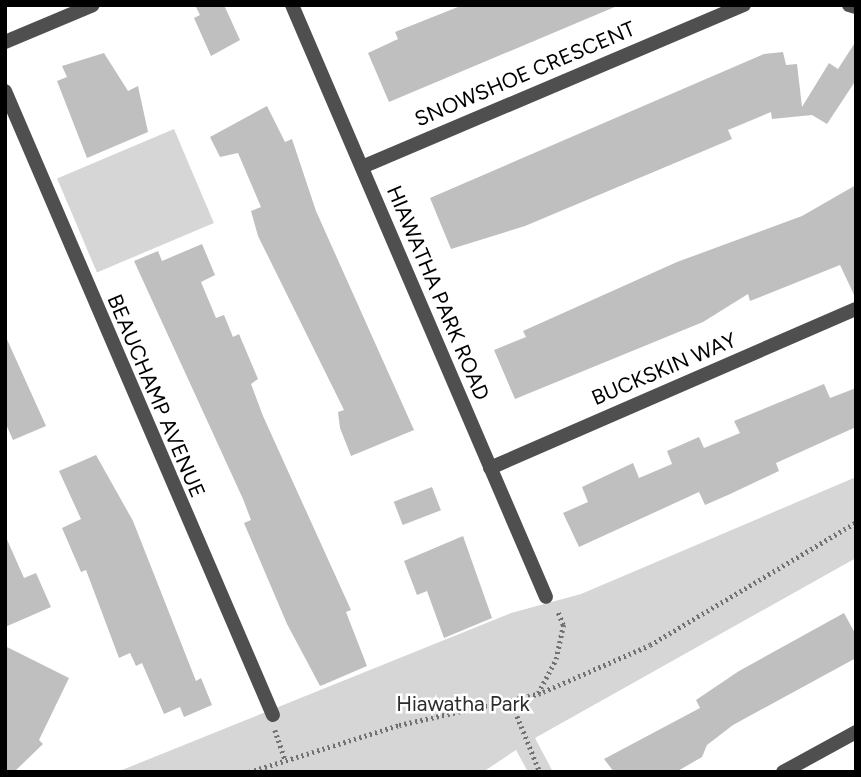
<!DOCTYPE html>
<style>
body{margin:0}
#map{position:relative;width:861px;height:777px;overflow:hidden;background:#fff;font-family:Figtree,sans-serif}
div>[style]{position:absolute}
.green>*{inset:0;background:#d6d6d6;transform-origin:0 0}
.building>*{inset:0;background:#bfbfbf;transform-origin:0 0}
.path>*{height:4.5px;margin-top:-2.25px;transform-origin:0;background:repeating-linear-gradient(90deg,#717171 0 2px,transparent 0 5.5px)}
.minor>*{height:14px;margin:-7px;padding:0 7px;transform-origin:7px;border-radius:7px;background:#4f4f4f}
span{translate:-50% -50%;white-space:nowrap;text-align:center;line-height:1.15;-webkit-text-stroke:5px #fff;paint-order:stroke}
.street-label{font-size:21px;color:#000}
.park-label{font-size:21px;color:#2d2d2d}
.frame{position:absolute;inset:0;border:7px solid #000;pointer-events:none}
</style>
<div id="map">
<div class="green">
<div style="left:174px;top:129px;width:102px;height:127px;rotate:67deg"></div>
<div style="clip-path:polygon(856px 477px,856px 558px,535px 738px,553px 772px,528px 772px,516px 750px,483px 772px,117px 772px,511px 613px,581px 594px)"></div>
</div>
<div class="building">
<div style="clip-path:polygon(195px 5px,224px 5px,240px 40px,211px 56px,194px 18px,200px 15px)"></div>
<div style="clip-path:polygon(463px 5px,617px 5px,617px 6px,389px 102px,368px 53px,398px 39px,395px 32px)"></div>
<div style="clip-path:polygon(856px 41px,856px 80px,827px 124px,812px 115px,772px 119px,771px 112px,728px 130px,732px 139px,525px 226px,451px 249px,430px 198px,764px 54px,783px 52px,786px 65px,797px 64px,802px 107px,829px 63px,838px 69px)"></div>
<div style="clip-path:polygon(104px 53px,128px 91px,138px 86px,148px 132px,87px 158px,57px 81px,67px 77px,62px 66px)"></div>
<div style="clip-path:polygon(267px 106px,285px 142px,292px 139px,316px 211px,414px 430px,351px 456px,340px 428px,338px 412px,344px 410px,258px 236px,251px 211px,261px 207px,238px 153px,220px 157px,210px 137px)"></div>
<div style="clip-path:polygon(856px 185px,856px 299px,840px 265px,750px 301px,748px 294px,703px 322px,515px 399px,494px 350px,526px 337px,523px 331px,677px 262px,802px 216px)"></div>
<div style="clip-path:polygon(202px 244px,215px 275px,201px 282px,216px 318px,224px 315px,233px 337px,239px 334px,258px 379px,251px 384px,263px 416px,351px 610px,346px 612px,367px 666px,325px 684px,320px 686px,287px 624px,244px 523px,251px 520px,243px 499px,134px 261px,158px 251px,162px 261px)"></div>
<div style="clip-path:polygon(5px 335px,46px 426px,13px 440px,5px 422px)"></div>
<div style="clip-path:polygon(824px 384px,830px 398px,856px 388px,856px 427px,776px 463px,779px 471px,728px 495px,705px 505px,699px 492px,579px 547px,563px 513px,588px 502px,582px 487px,633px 463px,639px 478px,672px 464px,667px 451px,699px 437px,704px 448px,740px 433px,734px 421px)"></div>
<div style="clip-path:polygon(96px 455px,133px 521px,196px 681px,201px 678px,212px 705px,184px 717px,180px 707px,164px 714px,142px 663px,136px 666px,130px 653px,119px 658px,86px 570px,81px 572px,62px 528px,81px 519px,59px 471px)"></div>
<div style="left:432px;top:487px;width:25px;height:41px;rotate:69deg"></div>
<div style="clip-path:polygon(5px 535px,24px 578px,36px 573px,51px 607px,5px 627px)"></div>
<div style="clip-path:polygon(463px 536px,492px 618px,444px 638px,427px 591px,417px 595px,404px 561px)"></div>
<div style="clip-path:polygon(844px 613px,856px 635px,856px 658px,733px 725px,707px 745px,702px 757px,676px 772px,614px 772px,604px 759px,700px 708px,696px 700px,739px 671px)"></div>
<div style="clip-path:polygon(5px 646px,69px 678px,39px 740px,43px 744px,14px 772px,5px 772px)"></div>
</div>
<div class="path">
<div style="left:538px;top:693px;width:38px;rotate:-62deg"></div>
<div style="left:556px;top:659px;width:35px;rotate:-78deg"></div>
<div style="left:563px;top:625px;width:16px;rotate:-112deg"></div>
<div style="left:511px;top:701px;width:77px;rotate:67.8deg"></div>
<div style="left:275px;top:730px;width:31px;rotate:71deg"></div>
<div style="left:249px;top:772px;width:157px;rotate:-17.4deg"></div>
<div style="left:399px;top:725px;width:142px;rotate:-12.6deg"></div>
<div style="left:538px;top:694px;width:122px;rotate:-23.6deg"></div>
<div style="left:650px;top:645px;width:240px;rotate:-30.8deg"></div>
</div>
<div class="minor">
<div style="left:292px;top:5px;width:644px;rotate:66.78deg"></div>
<div style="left:849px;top:5px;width:7px;rotate:16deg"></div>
<div style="left:5px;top:42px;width:95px;rotate:-22.8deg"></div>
<div style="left:5px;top:91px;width:679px;rotate:66.76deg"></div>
<div style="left:362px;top:167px;width:415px;rotate:-23deg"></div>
<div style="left:490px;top:468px;width:399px;rotate:-23.5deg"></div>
<div style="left:783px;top:772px;width:83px;rotate:-28.7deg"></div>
</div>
<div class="street-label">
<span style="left:525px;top:74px;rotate:-23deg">SNOWSHOE CRESCENT</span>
<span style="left:438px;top:293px;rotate:67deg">HIAWATHA PARK ROAD</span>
<span style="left:664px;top:369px;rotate:-23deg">BUCKSKIN WAY</span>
<span style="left:156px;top:396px;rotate:67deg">BEAUCHAMP AVENUE</span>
</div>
<div class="park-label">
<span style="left:463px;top:704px">Hiawatha Park</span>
</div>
<div class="frame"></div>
</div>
